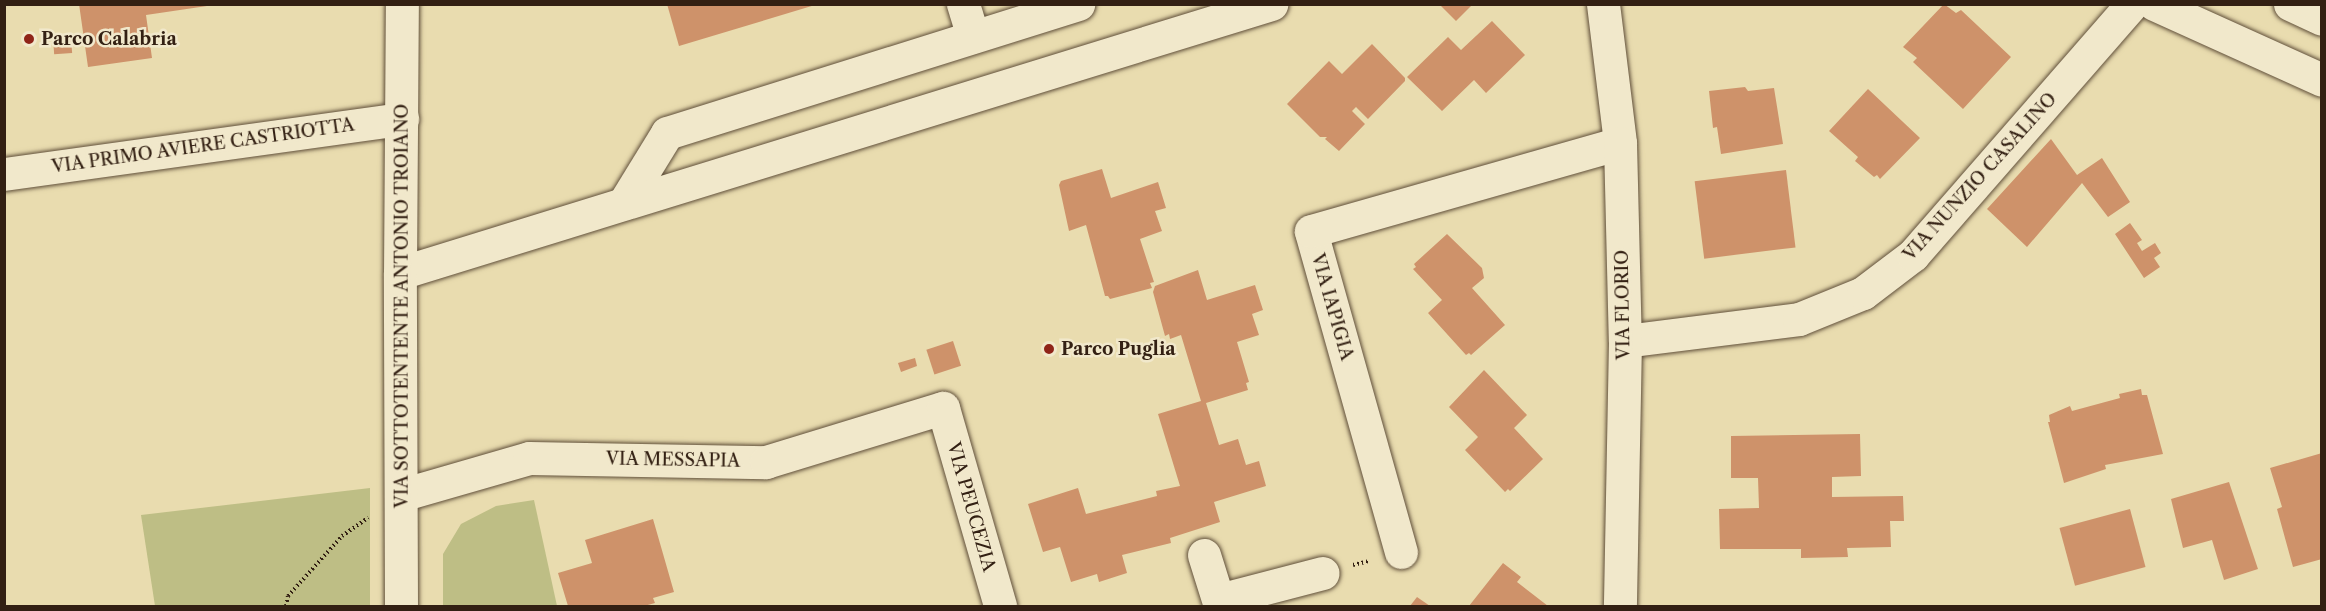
<!DOCTYPE html>
<style>
body{margin:0}
#map{position:relative;width:2326px;height:611px;overflow:hidden;background:#e9dcaf;font-family:"Libre Caslon Text",serif}
div>[style]{position:absolute}
.green>*{inset:0;background:#bebe85}
.building>*{inset:0;background:#ce926a;transform-origin:0 0}
.path>*{height:4px;margin-top:-2px;transform-origin:0;background:repeating-linear-gradient(90deg,#332013 0 1.5px,transparent 0 4.5px)}
.roads{filter:drop-shadow(0 0 2px #604f3a) drop-shadow(0 0 2px #604f3a)}
.street>*{height:33px;margin:-16.5px;padding:0 16.5px;transform-origin:16.5px;border-radius:16.5px;background:#f1e8cb}
.secondary>*{height:33px;margin:-16.5px;padding:0 16.5px;transform-origin:16.5px;border-radius:16.5px;background:#f1e8cb}
.dots>*{width:16px;height:16px;translate:-50% -50%;box-sizing:border-box;border:3px solid #f1e8cb;border-radius:50%}
span{translate:-50% -50%;white-space:nowrap;text-align:center;line-height:1.15;-webkit-text-stroke:5px #f1e8cb;paint-order:stroke}
.poi-label{font-size:18px;color:#332013;font-weight:700}
.left{translate:0 -50%;text-align:left}
.street-label{font-size:18px;color:#332013}
.frame{position:absolute;inset:0;border:6px solid #332013;pointer-events:none}
</style>
<div id="map">
<div class="green">
<div style="clip-path:polygon(370px 488px,370px 606px,155px 606px,141px 515px)"></div>
<div style="clip-path:polygon(534px 500px,557px 606px,443px 606px,443px 554px,461px 524px,496px 506px)"></div>
</div>
<div class="building">
<div style="clip-path:polygon(79px 4px,207px 4px,207px 6px,146px 15px,152px 58px,88px 67px)"></div>
<div style="clip-path:polygon(667px 4px,815px 4px,815px 5px,679px 46px)"></div>
<div style="clip-path:polygon(1439px 4px,1473px 4px,1456px 21px)"></div>
<div style="clip-path:polygon(1944px 4px,1956px 13px,1961px 10px,2011px 57px,1963px 109px,1913px 62px,1917px 58px,1903px 47px)"></div>
<div style="clip-path:polygon(1492px 21px,1525px 55px,1486px 93px,1474px 80px,1442px 111px,1407px 77px,1448px 37px,1461px 50px)"></div>
<div style="left:71px;top:37px;width:16px;height:18px;rotate:86deg"></div>
<div style="clip-path:polygon(1372px 44px,1405px 78px,1405px 81px,1368px 119px,1356px 107px,1352px 111px,1365px 124px,1339px 151px,1325px 139px,1327px 137px,1320px 137px,1287px 104px,1329px 61px,1342px 74px)"></div>
<div style="clip-path:polygon(1745px 87px,1748px 91px,1774px 88px,1783px 144px,1721px 154px,1717px 127px,1713px 128px,1709px 91px)"></div>
<div style="clip-path:polygon(1868px 89px,1920px 138px,1880px 179px,1877px 175px,1874px 177px,1855px 161px,1858px 157px,1829px 131px)"></div>
<div style="clip-path:polygon(2051px 139px,2077px 175px,2102px 158px,2130px 202px,2108px 217px,2082px 183px,2027px 247px,1987px 209px)"></div>
<div style="clip-path:polygon(1102px 169px,1111px 198px,1158px 182px,1166px 208px,1155px 211px,1162px 231px,1140px 239px,1154px 282px,1150px 283px,1152px 288px,1110px 299px,1108px 296px,1105px 296px,1086px 225px,1069px 231px,1059px 185px,1061px 181px)"></div>
<div style="left:1786px;top:170px;width:78px;height:92px;rotate:83deg"></div>
<div style="clip-path:polygon(2130px 223px,2142px 240px,2137px 243px,2142px 251px,2155px 243px,2161px 253px,2154px 258px,2160px 267px,2144px 278px,2115px 234px)"></div>
<div style="clip-path:polygon(1447px 234px,1482px 268px,1484px 278px,1472px 288px,1505px 325px,1471px 355px,1469px 353px,1466px 355px,1428px 313px,1442px 300px,1413px 269px,1416px 267px,1414px 264px)"></div>
<div style="clip-path:polygon(1198px 270px,1207px 300px,1255px 285px,1263px 310px,1252px 314px,1259px 335px,1237px 342px,1249px 382px,1246px 383px,1248px 390px,1206px 403px,1219px 445px,1238px 439px,1246px 465px,1259px 461px,1266px 486px,1214px 502px,1220px 522px,1170px 538px,1171px 543px,1122px 555px,1127px 573px,1099px 582px,1097px 574px,1071px 582px,1060px 547px,1043px 552px,1028px 504px,1078px 488px,1086px 514px,1157px 496px,1156px 491px,1180px 486px,1158px 414px,1201px 401px,1181px 335px,1170px 339px,1169px 334px,1165px 336px,1153px 292px,1155px 286px)"></div>
<div style="left:953px;top:341px;width:26px;height:28px;rotate:72deg"></div>
<div style="clip-path:polygon(915px 358px,917px 366px,901px 372px,898px 363px)"></div>
<div style="clip-path:polygon(1484px 370px,1527px 415px,1514px 428px,1543px 459px,1510px 491px,1508px 489px,1505px 492px,1465px 450px,1478px 437px,1449px 407px)"></div>
<div style="clip-path:polygon(2141px 389px,2142px 395px,2147px 395px,2163px 454px,2105px 465px,2106px 469px,2064px 483px,2048px 422px,2050px 422px,2049px 415px,2070px 406px,2072px 411px,2120px 398px,2119px 394px)"></div>
<div style="clip-path:polygon(1860px 434px,1861px 476px,1832px 477px,1832px 497px,1903px 496px,1904px 521px,1890px 521px,1891px 547px,1847px 548px,1848px 557px,1801px 558px,1801px 549px,1720px 549px,1719px 509px,1759px 508px,1758px 478px,1731px 478px,1731px 436px)"></div>
<div style="clip-path:polygon(2322px 453px,2322px 559px,2293px 567px,2277px 509px,2282px 507px,2270px 468px)"></div>
<div style="clip-path:polygon(2229px 482px,2258px 569px,2224px 580px,2212px 540px,2183px 548px,2171px 499px)"></div>
<div style="left:2130px;top:509px;width:60px;height:73px;rotate:75deg"></div>
<div style="clip-path:polygon(653px 519px,674px 592px,653px 598px,655px 603px,644px 606px,568px 606px,558px 573px,592px 563px,585px 540px)"></div>
<div style="clip-path:polygon(1503px 563px,1521px 577px,1517px 582px,1548px 606px,1469px 606px)"></div>
<div style="clip-path:polygon(1417px 597px,1430px 606px,1410px 606px)"></div>
</div>
<div class="path">
<div style="left:1353px;top:565px;width:16px;rotate:-14deg"></div>
<div style="left:286px;top:606px;width:10px;rotate:-79deg"></div>
<div style="left:288px;top:596px;width:81px;rotate:-48deg"></div>
<div style="left:342px;top:536px;width:32px;rotate:-35deg"></div>
</div>
<div class="roads">
<div class="street">
<div style="left:963px;top:4px;width:34px;rotate:73deg"></div>
<div style="left:2154px;top:4px;width:184px;rotate:24.3deg"></div>
<div style="left:2290px;top:4px;width:35px;rotate:25deg"></div>
<div style="left:4px;top:174px;width:402px;rotate:-7.9deg"></div>
<div style="left:624px;top:203px;width:82px;rotate:-58.4deg"></div>
<div style="left:667px;top:133px;width:431px;rotate:-17.4deg"></div>
<div style="left:400px;top:273px;width:912px;rotate:-17.16deg"></div>
<div style="left:1625px;top:341px;width:175px;rotate:-7.2deg"></div>
<div style="left:1799px;top:319px;width:69px;rotate:-22.1deg"></div>
<div style="left:1863px;top:293px;width:63px;rotate:-37.2deg"></div>
<div style="left:1913px;top:255px;width:333px;rotate:-48.9deg"></div>
<div style="left:401px;top:495px;width:133px;rotate:-16.1deg"></div>
<div style="left:529px;top:458px;width:237px;rotate:1deg"></div>
<div style="left:766px;top:462px;width:185px;rotate:-17deg"></div>
<div style="left:943px;top:408px;width:206px;rotate:73.9deg"></div>
<div style="left:1401px;top:552px;width:333px;rotate:-105.7deg"></div>
<div style="left:1311px;top:231px;width:321px;rotate:-15.9deg"></div>
<div style="left:1204px;top:555px;width:53px;rotate:72.6deg"></div>
<div style="left:1219px;top:600px;width:107px;rotate:-14.6deg"></div>
<div style="left:401px;top:606px;width:333px;rotate:-90.2deg"></div>
<div style="left:400px;top:273px;width:269px;rotate:-89.6deg"></div>
</div>
<div class="secondary">
<div style="left:1603px;top:4px;width:140px;rotate:83deg"></div>
<div style="left:1620px;top:143px;width:198px;rotate:88.6deg"></div>
<div style="left:1625px;top:341px;width:265px;rotate:91.1deg"></div>
</div>
</div>
<div class="dots">
<div style="left:29px;top:39px;background:#8f2418"></div>
<div style="left:1049px;top:349px;background:#8f2418"></div>
</div>
<div class="poi-label">
<span class="left" style="left:41px;top:39px">Parco Calabria</span>
<span class="left" style="left:1061px;top:349px">Parco Puglia</span>
</div>
<div class="street-label">
<span style="left:203px;top:146px;rotate:-8deg">VIA PRIMO AVIERE CASTRIOTTA</span>
<span style="left:1980px;top:177px;rotate:-48deg">VIA NUNZIO CASALINO</span>
<span style="left:1623px;top:305px;rotate:-91deg">VIA FLORIO</span>
<span style="left:402px;top:306px;rotate:-90deg">VIA SOTTOTENTENTE ANTONIO TROIANO</span>
<span style="left:1332px;top:307px;rotate:74deg">VIA IAPIGIA</span>
<span style="left:673px;top:460px;rotate:1deg">VIA MESSAPIA</span>
<span style="left:971px;top:507px;rotate:74deg">VIA PEUCEZIA</span>
</div>
<div class="frame"></div>
</div>
